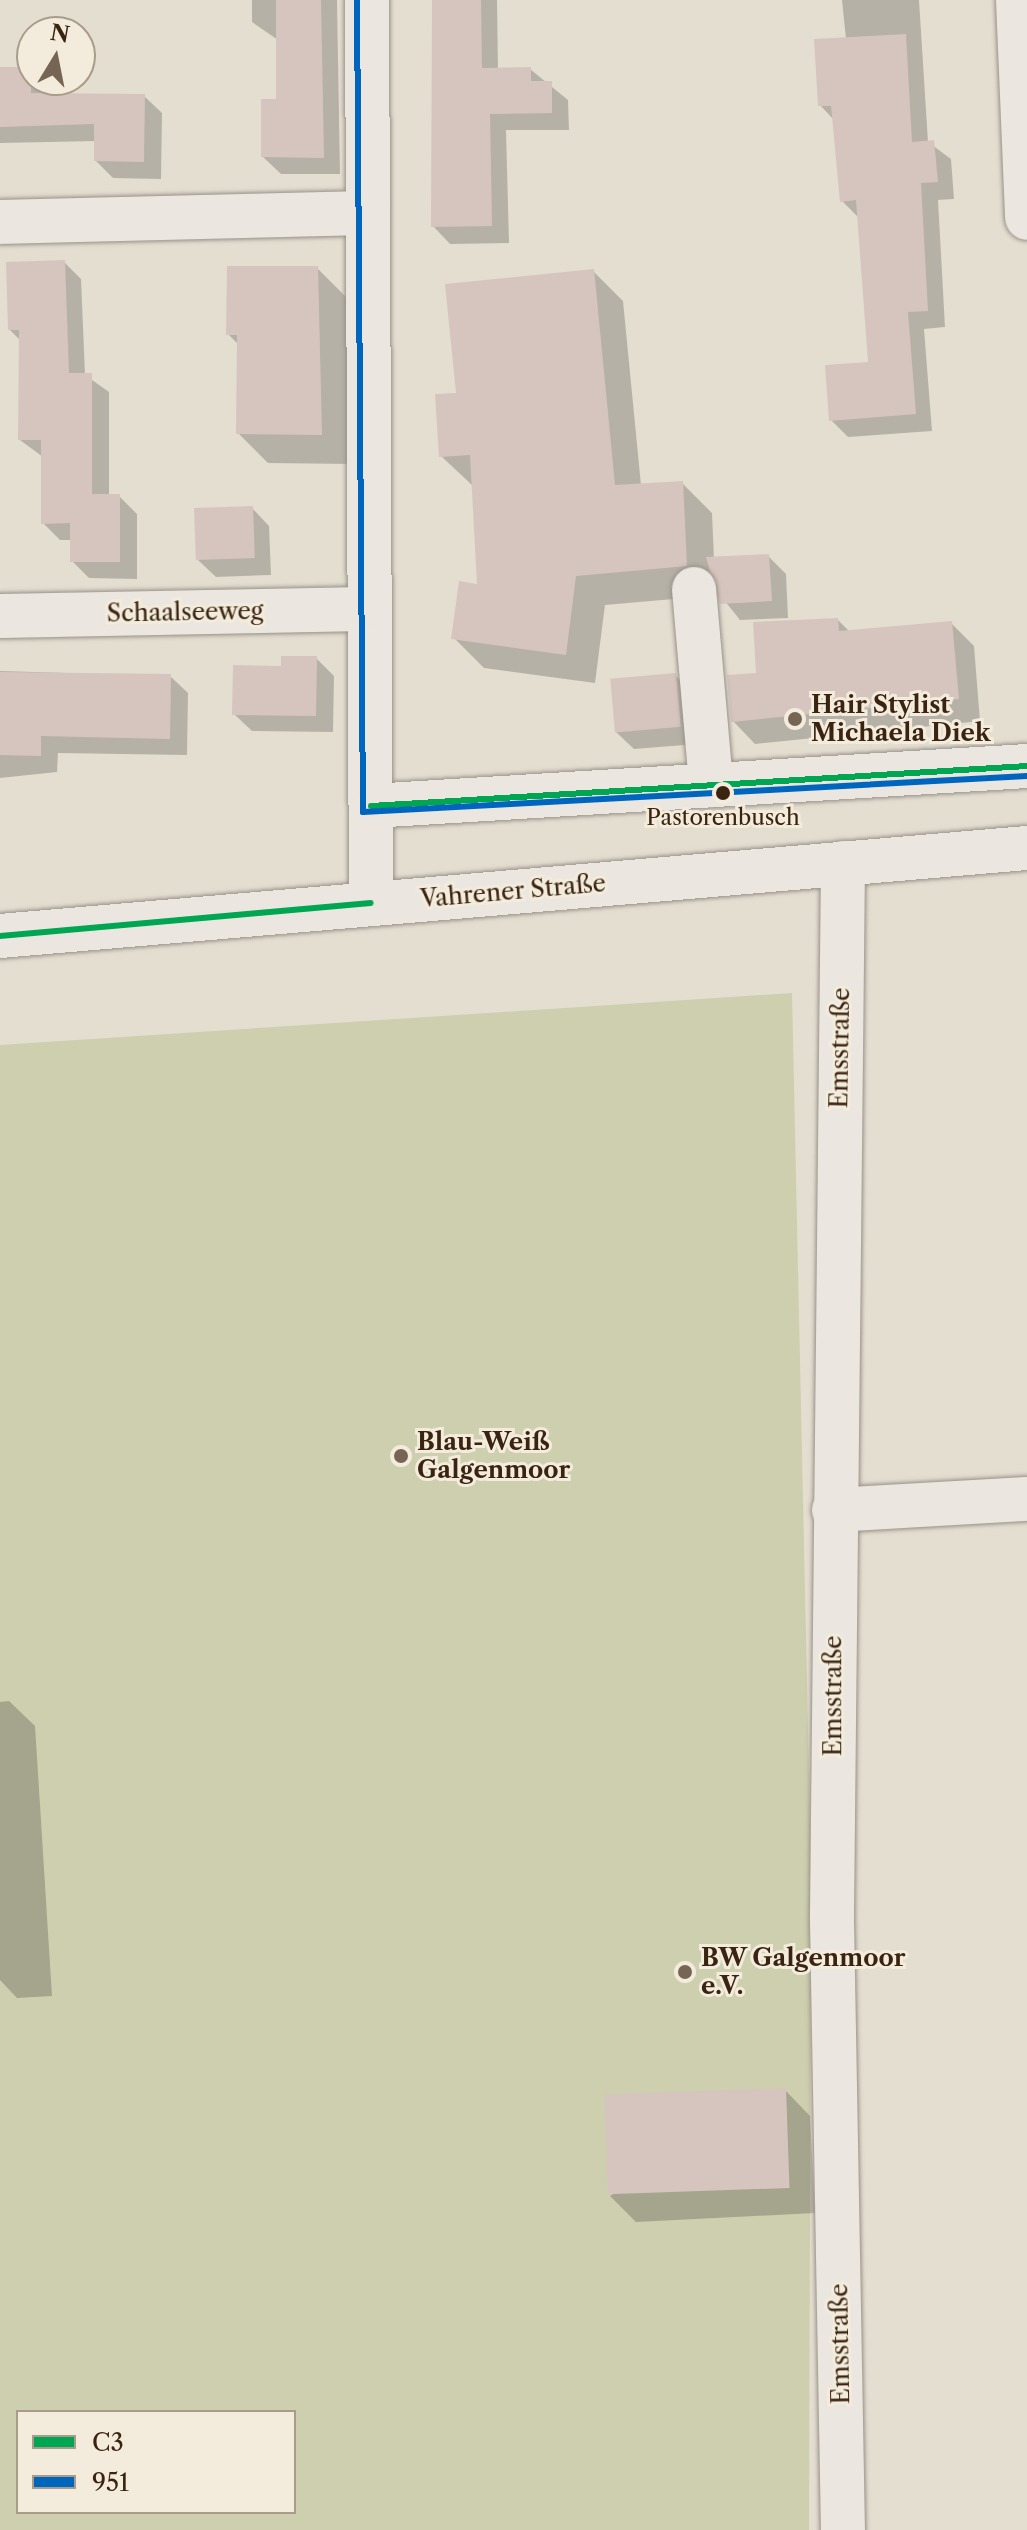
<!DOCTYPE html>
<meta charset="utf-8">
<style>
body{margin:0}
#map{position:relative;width:1027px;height:2530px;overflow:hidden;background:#e4ded1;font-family:"Libre Caslon Text",serif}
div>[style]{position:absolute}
.green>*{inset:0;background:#cdcfaf}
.shadow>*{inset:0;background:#0003}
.building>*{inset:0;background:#d6c5be;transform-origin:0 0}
.roads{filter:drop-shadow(0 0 2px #989288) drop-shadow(0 0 2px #989288)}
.minor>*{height:44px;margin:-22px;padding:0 22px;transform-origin:22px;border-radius:22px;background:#ebe7e0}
.bus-1>*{height:6px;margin:-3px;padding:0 3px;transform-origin:3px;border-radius:3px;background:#00a651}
.bus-2>*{height:6px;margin:-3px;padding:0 3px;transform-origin:3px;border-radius:3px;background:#0065bd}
.dots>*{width:22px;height:22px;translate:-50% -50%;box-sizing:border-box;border:4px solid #f3ecdc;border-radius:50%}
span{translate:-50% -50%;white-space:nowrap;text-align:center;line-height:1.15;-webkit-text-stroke:6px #f3ecdc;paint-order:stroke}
.bus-label{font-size:22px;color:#3a2411}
.street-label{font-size:24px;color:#3a2411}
.poi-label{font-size:24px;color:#3a2411;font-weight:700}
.left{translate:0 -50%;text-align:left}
.legend{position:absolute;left:16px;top:2410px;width:280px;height:104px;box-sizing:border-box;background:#f3ecdc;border:2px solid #a99c8b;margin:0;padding:10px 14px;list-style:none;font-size:24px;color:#3a2411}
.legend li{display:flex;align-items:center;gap:16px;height:40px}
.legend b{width:40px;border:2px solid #a99c8b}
.north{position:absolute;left:16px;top:16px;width:80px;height:80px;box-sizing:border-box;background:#f3ecdc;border:2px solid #a99c8b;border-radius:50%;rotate:10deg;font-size:22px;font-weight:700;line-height:32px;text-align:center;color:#3a2411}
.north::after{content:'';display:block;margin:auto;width:28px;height:36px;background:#766554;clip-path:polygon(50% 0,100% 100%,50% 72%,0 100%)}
</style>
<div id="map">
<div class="green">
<div style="clip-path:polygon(evenodd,792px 993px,811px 1866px,809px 2530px,0 2530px,0 1045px,792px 993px,18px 2412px,294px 2412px,294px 2512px,18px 2512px,18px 2412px)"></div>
</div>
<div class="shadow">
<div style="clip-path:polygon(252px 0,337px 0,340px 174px,281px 174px,263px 157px,278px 101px,278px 40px,252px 22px)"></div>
<div style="clip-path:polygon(433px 0,497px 0,498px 70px,530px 69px,568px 100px,569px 130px,506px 130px,509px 243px,450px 244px,433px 226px)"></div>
<div style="clip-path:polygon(842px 0,919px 0,928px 142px,951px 159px,954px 199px,938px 200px,945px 327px,924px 329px,932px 431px,848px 437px,831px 420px,870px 363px,859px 218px,842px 201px,834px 120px,820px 105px,846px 39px)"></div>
<div style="clip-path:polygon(0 69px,30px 69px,48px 95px,144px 96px,162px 113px,161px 179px,113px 178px,96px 161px,96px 141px,0 143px)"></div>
<div style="clip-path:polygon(64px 262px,81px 279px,85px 375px,109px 392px,109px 496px,119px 496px,137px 514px,137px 579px,89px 578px,72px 561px,72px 540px,60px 540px,43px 523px,43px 457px,20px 440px,20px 340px,10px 330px)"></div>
<div style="clip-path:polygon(317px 268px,347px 298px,352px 464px,268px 463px,238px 433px,239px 345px,228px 334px)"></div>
<div style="clip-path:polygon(593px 271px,623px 301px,641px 485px,682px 483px,712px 513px,714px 559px,768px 556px,786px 574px,788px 618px,740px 620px,720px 595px,605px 605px,595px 683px,484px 668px,454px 638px,479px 586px,473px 486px,441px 456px,459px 395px)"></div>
<div style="clip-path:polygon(252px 508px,269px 526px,271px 575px,216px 577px,198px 560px)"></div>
<div style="clip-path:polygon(838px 620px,850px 632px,951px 623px,974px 646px,980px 721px,755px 744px,733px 721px)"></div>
<div style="clip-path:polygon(316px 658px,334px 676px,333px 732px,252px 731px,234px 714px,283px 668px)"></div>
<div style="clip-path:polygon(0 671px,170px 676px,188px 693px,187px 755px,58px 753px,57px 772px,0 778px)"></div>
<div style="clip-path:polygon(675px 675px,693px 693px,697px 744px,634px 749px,616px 732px)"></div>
<div style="clip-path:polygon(9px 1701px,35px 1726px,52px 1996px,17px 1998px,0 1980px,0 1702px)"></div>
<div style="clip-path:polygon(785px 2090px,810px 2116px,815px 2213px,636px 2222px,610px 2196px)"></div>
</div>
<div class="building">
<div style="clip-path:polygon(276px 0,321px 0,324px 158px,261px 157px,261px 99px,276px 99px)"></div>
<div style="clip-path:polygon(432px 0,481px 0,482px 68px,531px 67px,531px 81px,552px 81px,552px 113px,490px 114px,492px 226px,431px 227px)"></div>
<div style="clip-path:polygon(906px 34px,912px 142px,934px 140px,938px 182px,921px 183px,928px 311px,908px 312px,916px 414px,829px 421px,825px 365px,868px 362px,856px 200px,840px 202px,831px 106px,818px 106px,814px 39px)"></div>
<div style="clip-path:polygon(0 67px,31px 67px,31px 93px,145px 94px,144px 162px,94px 161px,94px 124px,0 127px)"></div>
<div style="clip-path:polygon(65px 260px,69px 373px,92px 373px,92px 494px,120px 494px,120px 562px,70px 562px,70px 523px,41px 524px,41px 440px,18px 440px,19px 330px,8px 330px,6px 262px)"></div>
<div style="clip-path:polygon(227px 266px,318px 266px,322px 435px,236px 434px,237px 335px,226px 335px)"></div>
<div style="clip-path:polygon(594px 269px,615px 485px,683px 481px,687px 566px,576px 576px,566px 655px,451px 639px,459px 581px,477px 584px,470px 455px,439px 457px,435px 394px,456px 393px,445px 284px)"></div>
<div style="left:253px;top:506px;width:52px;height:59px;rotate:88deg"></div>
<div style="clip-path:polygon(769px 554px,772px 601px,720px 604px,706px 557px)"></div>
<div style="clip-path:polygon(838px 618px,839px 631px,952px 621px,959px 699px,731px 722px,727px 675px,756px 673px,753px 622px)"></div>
<div style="clip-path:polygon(281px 656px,317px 656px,316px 716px,232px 715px,233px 665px,281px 666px)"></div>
<div style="clip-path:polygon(0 672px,171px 674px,170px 739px,41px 736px,41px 756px,0 755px)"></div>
<div style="left:676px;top:673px;width:54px;height:66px;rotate:85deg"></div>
<div style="left:786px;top:2088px;width:100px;height:182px;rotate:88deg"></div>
</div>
<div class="roads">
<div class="minor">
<div style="left:367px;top:0;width:903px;rotate:89.75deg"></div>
<div style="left:1018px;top:0;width:218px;rotate:87.6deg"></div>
<div style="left:0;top:222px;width:364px;rotate:-1.4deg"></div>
<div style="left:694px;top:589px;width:197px;rotate:85deg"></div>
<div style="left:0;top:616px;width:369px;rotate:-1.1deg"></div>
<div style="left:371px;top:806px;width:657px;rotate:-3.49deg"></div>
<div style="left:843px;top:863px;width:1058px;rotate:90.6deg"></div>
<div style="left:832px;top:1921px;width:609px;rotate:88.97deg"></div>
<div style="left:0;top:936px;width:1031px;rotate:-4.9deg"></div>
<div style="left:834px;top:1510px;width:193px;rotate:-3.3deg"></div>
</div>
</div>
<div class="bus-1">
<div style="left:371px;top:806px;width:657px;rotate:-3.49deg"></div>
<div style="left:0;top:936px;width:372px;rotate:-5.1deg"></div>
</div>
<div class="bus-2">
<div style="left:357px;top:0;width:812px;rotate:89.58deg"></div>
<div style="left:363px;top:812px;width:665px;rotate:-3.1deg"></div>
</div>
<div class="dots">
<div style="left:795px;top:719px;background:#766554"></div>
<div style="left:723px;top:793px;background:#3a2411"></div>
<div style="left:401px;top:1456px;background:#766554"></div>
<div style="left:685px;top:1972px;background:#766554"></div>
</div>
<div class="bus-label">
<span style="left:723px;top:818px">Pastorenbusch</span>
</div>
<div class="street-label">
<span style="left:185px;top:612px;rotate:-1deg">Schaalseeweg</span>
<span style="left:513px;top:891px;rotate:-5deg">Vahrener Straße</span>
<span style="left:840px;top:1048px;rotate:-89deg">Emsstraße</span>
<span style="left:833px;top:1696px;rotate:-90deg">Emsstraße</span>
<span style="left:840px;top:2344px;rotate:-91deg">Emsstraße</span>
</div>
<div class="poi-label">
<span class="left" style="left:811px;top:719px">Hair Stylist<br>Michaela Diek</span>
<span class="left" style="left:417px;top:1456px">Blau-Weiß<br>Galgenmoor</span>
<span class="left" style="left:701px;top:1972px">BW Galgenmoor<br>e.V.</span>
</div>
<ul class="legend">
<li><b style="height:10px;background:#00a651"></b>C3</li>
<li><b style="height:10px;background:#0065bd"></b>951</li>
</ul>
<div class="north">N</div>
</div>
